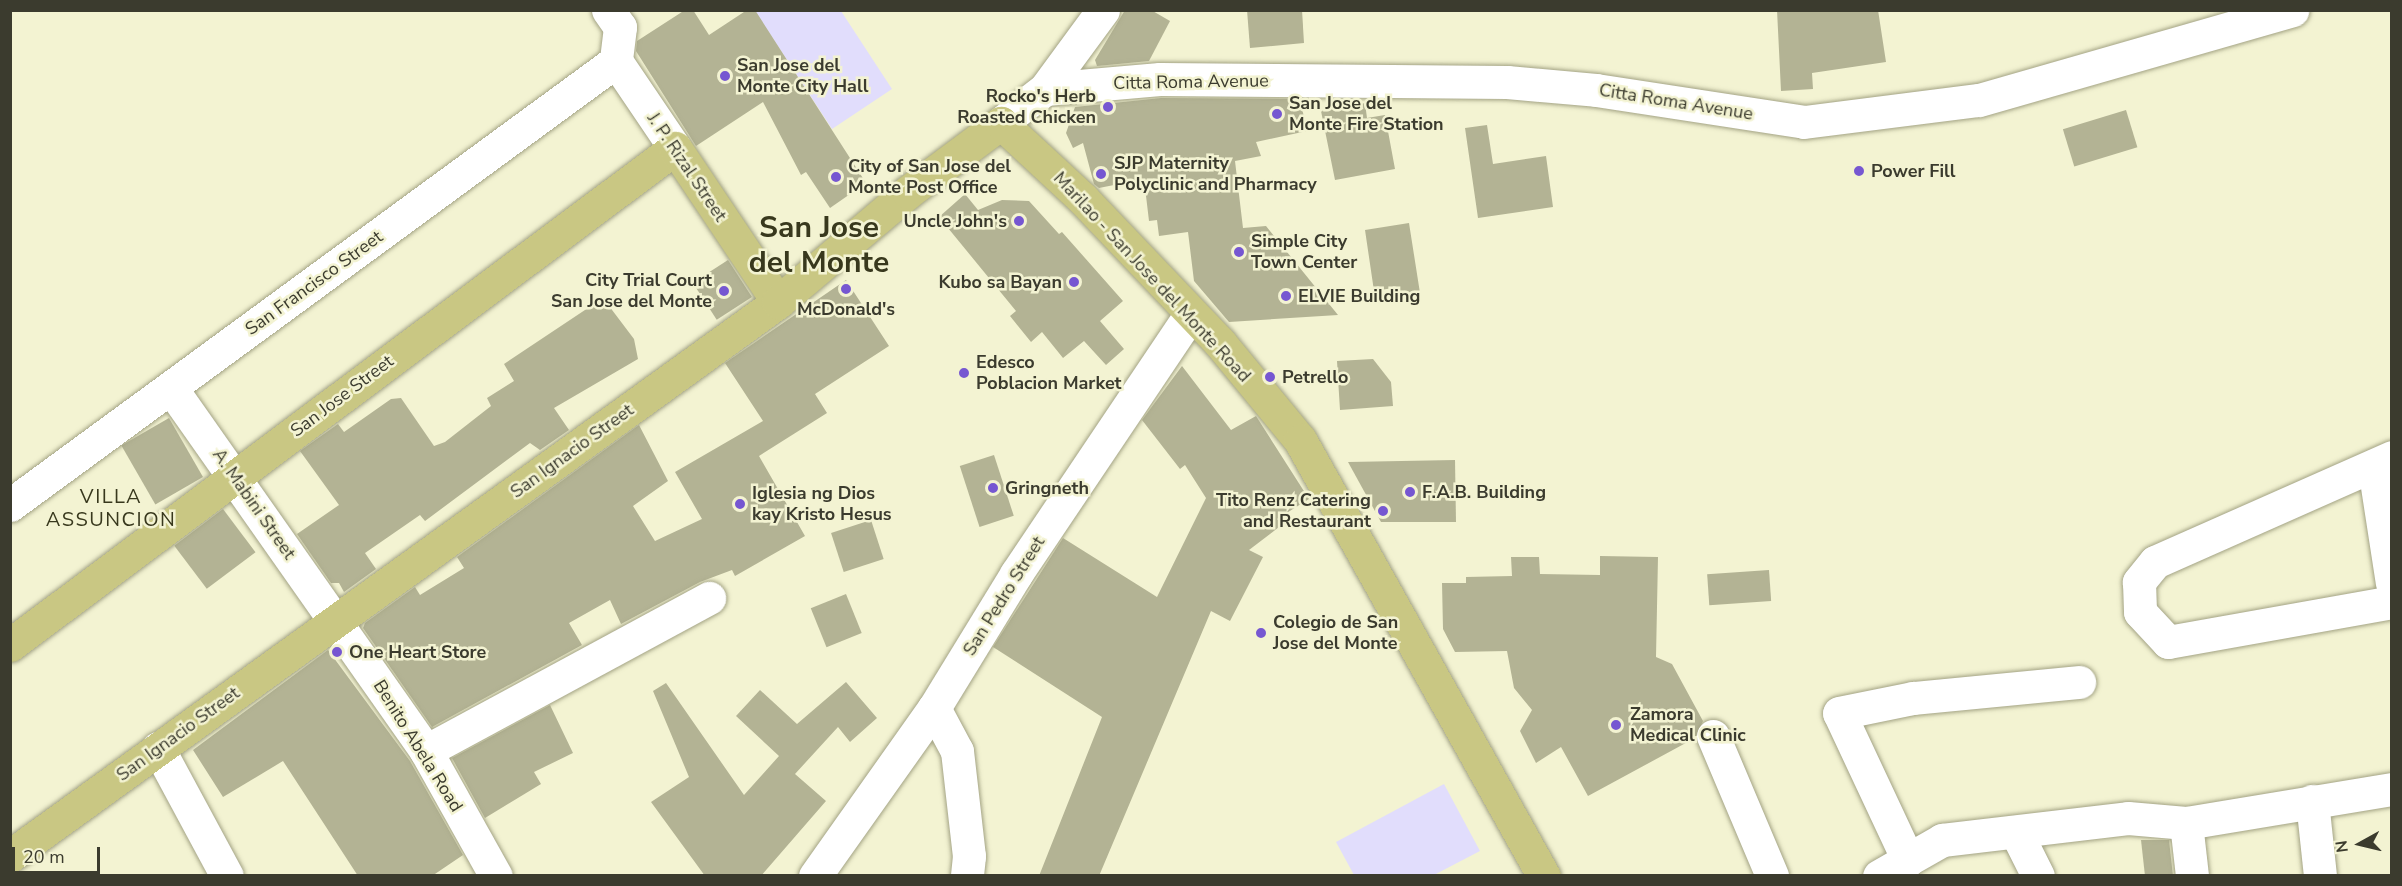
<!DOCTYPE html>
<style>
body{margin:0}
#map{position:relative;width:2402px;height:886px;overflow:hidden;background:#f3f3d2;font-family:"Nunito Sans",sans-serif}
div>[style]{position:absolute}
.green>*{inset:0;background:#e1ddfc}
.building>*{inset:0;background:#b3b394;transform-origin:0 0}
.roads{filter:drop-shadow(0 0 2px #a3a384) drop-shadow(0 0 2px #a3a384)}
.minor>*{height:33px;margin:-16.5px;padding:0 16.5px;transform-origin:16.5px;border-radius:16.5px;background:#fff}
.major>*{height:33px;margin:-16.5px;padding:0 16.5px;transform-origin:16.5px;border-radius:16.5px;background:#c9c783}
.dots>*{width:16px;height:16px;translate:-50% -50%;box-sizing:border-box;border:3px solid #f3f3d2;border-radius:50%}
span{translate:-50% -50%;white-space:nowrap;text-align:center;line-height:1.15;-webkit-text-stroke:5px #f3f3d2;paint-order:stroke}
.poi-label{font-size:18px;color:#3b3b2e;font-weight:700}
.left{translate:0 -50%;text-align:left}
.right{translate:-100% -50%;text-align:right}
.street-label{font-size:18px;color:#3b3b2e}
.neighbourhood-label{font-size:20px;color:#38381d;letter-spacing:1.5px}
.town-label{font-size:30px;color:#38381d;font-weight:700}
.frame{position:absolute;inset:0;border:12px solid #3b3b2e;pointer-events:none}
.north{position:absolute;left:2330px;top:814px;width:60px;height:60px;-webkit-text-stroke:4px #f3f3d2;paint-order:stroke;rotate:262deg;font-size:16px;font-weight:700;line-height:24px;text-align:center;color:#3b3b2e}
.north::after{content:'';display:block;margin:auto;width:21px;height:27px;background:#3b3b2e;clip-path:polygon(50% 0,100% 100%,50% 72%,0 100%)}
.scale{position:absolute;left:12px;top:847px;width:88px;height:27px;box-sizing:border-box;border:3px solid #3b3b2e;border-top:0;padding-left:8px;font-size:18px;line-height:21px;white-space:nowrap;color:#3b3b2e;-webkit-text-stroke:4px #f3f3d2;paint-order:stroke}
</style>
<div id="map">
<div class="green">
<div style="clip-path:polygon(755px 11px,841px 11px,892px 89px,832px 129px)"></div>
<div style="clip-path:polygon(1444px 784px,1480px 851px,1434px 875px,1354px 875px,1336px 842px)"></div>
</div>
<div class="building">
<div style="clip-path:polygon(685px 10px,693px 10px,709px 35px,747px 10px,755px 10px,866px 183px,830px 208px,806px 172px,801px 175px,763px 102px,696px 146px,636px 51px,637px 41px)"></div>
<div style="clip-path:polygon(1125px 10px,1151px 10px,1170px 21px,1149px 61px,1097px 66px,1095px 60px)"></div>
<div style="clip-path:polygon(1247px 10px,1302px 10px,1304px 43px,1250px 48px)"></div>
<div style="clip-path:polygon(1777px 10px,1878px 10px,1886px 62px,1812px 73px,1813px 89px,1781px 91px)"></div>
<div style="clip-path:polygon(1161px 98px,1300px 99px,1307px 131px,1256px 142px,1261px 156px,1235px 161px,1243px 228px,1266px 226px,1338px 315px,1229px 322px,1194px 281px,1188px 232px,1159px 236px,1157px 220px,1149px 221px,1144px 179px,1099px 188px,1094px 184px,1083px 143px,1073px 148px,1066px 133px,1075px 107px)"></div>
<div style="clip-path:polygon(1365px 103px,1367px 118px,1385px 115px,1395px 169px,1335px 180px,1321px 111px)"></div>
<div style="left:2126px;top:110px;width:39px;height:66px;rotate:73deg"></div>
<div style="clip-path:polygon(1487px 125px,1493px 164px,1546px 156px,1553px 207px,1478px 218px,1465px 128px)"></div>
<div style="clip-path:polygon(965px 194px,978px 210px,1002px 200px,1029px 201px,1059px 234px,1062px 232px,1123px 301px,1100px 321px,1124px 349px,1106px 365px,1084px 341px,1063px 358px,1042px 332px,1031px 342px,1010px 316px,1016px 311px,939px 217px)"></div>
<div style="clip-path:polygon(1409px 223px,1420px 293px,1394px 297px,1393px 288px,1374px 291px,1365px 230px)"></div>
<div style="left:728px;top:260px;width:44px;height:42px;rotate:57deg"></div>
<div style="clip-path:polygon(846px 280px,889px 346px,815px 394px,827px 413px,759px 456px,805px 536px,735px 576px,732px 570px,700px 582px,621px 624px,610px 600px,569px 623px,582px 645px,432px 727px,363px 628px,365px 623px,415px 587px,420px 595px,464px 568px,457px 557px,639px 425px,668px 481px,633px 506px,655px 541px,702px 519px,675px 472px,763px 421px,725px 363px)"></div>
<div style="clip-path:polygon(603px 298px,634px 339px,638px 359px,554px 408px,569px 430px,540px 450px,530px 443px,425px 521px,420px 515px,365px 553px,376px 569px,344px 592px,339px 583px,331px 583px,297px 534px,339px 505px,300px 451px,338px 424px,344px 432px,391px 399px,401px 398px,434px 446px,445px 442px,491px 406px,487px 398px,514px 381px,504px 364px)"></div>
<div style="clip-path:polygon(1373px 359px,1391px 382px,1393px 406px,1340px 410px,1337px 361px)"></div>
<div style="clip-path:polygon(1182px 366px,1231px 430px,1256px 416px,1309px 499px,1277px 519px,1283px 524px,1249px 550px,1263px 557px,1230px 621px,1211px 611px,1099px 876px,1039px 876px,1102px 717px,993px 647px,1063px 538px,1157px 597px,1206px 498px,1185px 465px,1180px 469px,1142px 420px)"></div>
<div style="left:169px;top:418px;width:68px;height:55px;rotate:60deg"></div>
<div style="left:994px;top:455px;width:64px;height:36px;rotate:72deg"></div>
<div style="clip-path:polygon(1455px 460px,1456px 522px,1381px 522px,1348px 462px)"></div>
<div style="left:223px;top:509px;width:54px;height:61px;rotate:53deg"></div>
<div style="left:871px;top:520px;width:41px;height:42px;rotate:72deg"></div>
<div style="clip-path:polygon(1600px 556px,1658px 557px,1656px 657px,1672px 664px,1703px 721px,1695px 738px,1588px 796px,1561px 747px,1536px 763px,1520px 731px,1532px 710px,1514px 688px,1507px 651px,1455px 652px,1443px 629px,1442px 583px,1466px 583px,1466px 577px,1512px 576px,1511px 557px,1539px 557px,1540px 574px,1600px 575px)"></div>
<div style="left:1769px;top:570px;width:31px;height:62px;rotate:86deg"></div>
<div style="left:846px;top:594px;width:42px;height:38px;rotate:68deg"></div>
<div style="clip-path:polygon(328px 650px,410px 761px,463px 855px,432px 876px,358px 876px,283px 761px,223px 797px,193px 750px)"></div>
<div style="clip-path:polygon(846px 682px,877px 718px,850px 742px,838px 727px,795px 774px,826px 801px,761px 876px,705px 876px,651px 802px,689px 777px,653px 691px,666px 683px,744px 795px,779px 756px,736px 716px,760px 690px,797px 724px)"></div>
<div style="clip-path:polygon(550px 705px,573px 753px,534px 772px,541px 784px,485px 818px,452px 758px)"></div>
<div style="clip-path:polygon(2141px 840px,2169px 840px,2173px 876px,2145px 876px)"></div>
</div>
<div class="roads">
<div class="minor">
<div style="left:608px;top:10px;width:21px;rotate:55deg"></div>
<div style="left:620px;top:27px;width:34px;rotate:97deg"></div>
<div style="left:616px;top:61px;width:105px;rotate:55.9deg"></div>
<div style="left:1045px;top:89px;width:115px;rotate:-5deg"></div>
<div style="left:1160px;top:79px;width:347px;rotate:0.5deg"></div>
<div style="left:1507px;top:82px;width:89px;rotate:5.1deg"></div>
<div style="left:1596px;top:90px;width:210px;rotate:8.7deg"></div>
<div style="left:1804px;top:122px;width:176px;rotate:-7.2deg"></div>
<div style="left:1979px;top:100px;width:326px;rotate:-16deg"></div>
<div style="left:1001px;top:123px;width:56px;rotate:-37.7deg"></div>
<div style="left:1045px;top:89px;width:98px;rotate:-53.7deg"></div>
<div style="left:171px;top:388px;width:444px;rotate:54.9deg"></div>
<div style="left:426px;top:751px;width:143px;rotate:60.8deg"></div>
<div style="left:2392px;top:457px;width:259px;rotate:156.1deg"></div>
<div style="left:2155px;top:562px;width:26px;rotate:129deg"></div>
<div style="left:2139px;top:582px;width:30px;rotate:88deg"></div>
<div style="left:2140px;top:612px;width:41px;rotate:47deg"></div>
<div style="left:2168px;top:642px;width:228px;rotate:-10.1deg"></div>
<div style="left:2374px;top:467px;width:117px;rotate:81.2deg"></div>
<div style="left:10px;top:505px;width:751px;rotate:-36.23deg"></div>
<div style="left:934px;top:708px;width:49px;rotate:61.9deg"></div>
<div style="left:957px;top:751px;width:106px;rotate:83.5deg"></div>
<div style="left:969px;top:856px;width:20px;rotate:96deg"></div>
<div style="left:1713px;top:736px;width:152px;rotate:67.1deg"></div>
<div style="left:158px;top:748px;width:145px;rotate:61.7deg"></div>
<div style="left:426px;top:751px;width:322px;rotate:-28.4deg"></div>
<div style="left:2312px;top:801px;width:75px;rotate:83.9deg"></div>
<div style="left:2186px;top:823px;width:53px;rotate:83.5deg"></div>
<div style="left:2016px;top:832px;width:49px;rotate:63.4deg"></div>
<div style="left:1908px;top:860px;width:162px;rotate:-115.1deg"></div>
<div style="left:1839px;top:713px;width:76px;rotate:-11.5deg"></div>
<div style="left:1913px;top:698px;width:167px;rotate:-5.5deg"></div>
<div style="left:815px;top:876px;width:206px;rotate:-54.7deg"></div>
<div style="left:934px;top:708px;width:157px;rotate:-58.5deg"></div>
<div style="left:1016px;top:574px;width:313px;rotate:-56.1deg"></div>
<div style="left:1879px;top:876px;width:73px;rotate:-29.7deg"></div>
<div style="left:1942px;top:840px;width:187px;rotate:-6.7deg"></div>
<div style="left:2128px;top:818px;width:58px;rotate:4.9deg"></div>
<div style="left:2186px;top:823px;width:209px;rotate:-9.4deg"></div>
</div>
<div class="major">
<div style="left:10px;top:645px;width:830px;rotate:-36.77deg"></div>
<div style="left:675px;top:148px;width:185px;rotate:56.2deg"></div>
<div style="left:10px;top:856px;width:947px;rotate:-35.8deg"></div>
<div style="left:778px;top:302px;width:170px;rotate:-40.2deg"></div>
<div style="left:908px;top:192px;width:116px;rotate:-36.6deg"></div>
<div style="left:1001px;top:123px;width:112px;rotate:42.8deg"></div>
<div style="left:1083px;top:199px;width:199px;rotate:46.4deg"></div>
<div style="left:1220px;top:343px;width:126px;rotate:50.5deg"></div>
<div style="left:1300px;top:440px;width:500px;rotate:60.8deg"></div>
</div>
</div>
<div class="dots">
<div style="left:725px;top:76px;background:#7657d1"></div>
<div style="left:1108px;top:107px;background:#7657d1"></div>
<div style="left:1277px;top:114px;background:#7657d1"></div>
<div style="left:1859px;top:171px;background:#7657d1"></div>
<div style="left:1101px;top:174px;background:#7657d1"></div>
<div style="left:836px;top:177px;background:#7657d1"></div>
<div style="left:1019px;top:221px;background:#7657d1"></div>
<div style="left:1239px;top:252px;background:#7657d1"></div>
<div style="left:1074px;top:282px;background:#7657d1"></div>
<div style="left:846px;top:289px;background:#7657d1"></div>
<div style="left:724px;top:291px;background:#7657d1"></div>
<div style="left:1286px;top:296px;background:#7657d1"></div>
<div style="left:964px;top:373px;background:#7657d1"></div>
<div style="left:1270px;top:377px;background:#7657d1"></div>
<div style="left:993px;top:488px;background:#7657d1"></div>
<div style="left:1410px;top:492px;background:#7657d1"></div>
<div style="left:740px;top:504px;background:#7657d1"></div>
<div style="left:1383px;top:511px;background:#7657d1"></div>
<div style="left:1261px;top:633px;background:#7657d1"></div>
<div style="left:337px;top:652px;background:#7657d1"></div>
<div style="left:1616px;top:725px;background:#7657d1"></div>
</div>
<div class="poi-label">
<span class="left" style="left:737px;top:76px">San Jose del<br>Monte City Hall</span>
<span class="right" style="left:1096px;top:107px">Rocko's Herb<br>Roasted Chicken</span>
<span class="left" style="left:1289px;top:114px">San Jose del<br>Monte Fire Station</span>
<span class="left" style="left:1114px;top:174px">SJP Maternity<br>Polyclinic and Pharmacy</span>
<span class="left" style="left:848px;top:177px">City of San Jose del<br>Monte Post Office</span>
<span class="left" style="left:1871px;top:171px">Power Fill</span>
<span class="right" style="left:1007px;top:221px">Uncle John's</span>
<span class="left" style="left:1251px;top:252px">Simple City<br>Town Center</span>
<span class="right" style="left:712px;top:291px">City Trial Court<br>San Jose del Monte</span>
<span class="right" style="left:1062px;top:282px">Kubo sa Bayan</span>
<span class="left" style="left:1298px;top:296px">ELVIE Building</span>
<span style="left:846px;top:309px">McDonald's</span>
<span class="left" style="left:976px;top:373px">Edesco<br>Poblacion Market</span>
<span class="left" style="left:1282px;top:377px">Petrello</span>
<span class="left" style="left:1005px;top:488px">Gringneth</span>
<span class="left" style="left:1422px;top:492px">F.A.B. Building</span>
<span class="left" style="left:752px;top:504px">Iglesia ng Dios<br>kay Kristo Hesus</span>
<span class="right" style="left:1371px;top:511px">Tito Renz Catering<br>and Restaurant</span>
<span class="left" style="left:1273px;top:633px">Colegio de San<br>Jose del Monte</span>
<span class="left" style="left:349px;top:652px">One Heart Store</span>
<span class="left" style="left:1630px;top:725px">Zamora<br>Medical Clinic</span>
</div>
<div class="street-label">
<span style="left:1191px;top:82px;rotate:-1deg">Citta Roma Avenue</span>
<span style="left:1676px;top:102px;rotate:9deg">Citta Roma Avenue</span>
<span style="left:687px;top:167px;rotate:56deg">J. P. Rizal Street</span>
<span style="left:1152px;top:277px;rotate:47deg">Marilao - San Jose del Monte Road</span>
<span style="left:314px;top:283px;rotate:-36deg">San Francisco Street</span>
<span style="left:342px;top:396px;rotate:-37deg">San Jose Street</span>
<span style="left:572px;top:451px;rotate:-36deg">San Ignacio Street</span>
<span style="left:254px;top:504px;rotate:55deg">A. Mabini Street</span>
<span style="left:1004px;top:596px;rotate:-58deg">San Pedro Street</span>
<span style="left:178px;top:734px;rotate:-36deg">San Ignacio Street</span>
<span style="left:418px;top:746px;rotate:58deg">Benito Abela Road</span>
</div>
<div class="neighbourhood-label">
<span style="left:111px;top:508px">VILLA<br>ASSUNCION</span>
</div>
<div class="town-label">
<span style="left:819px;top:245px">San Jose<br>del Monte</span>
</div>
<div class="frame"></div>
<div class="north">N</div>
<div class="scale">20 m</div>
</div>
